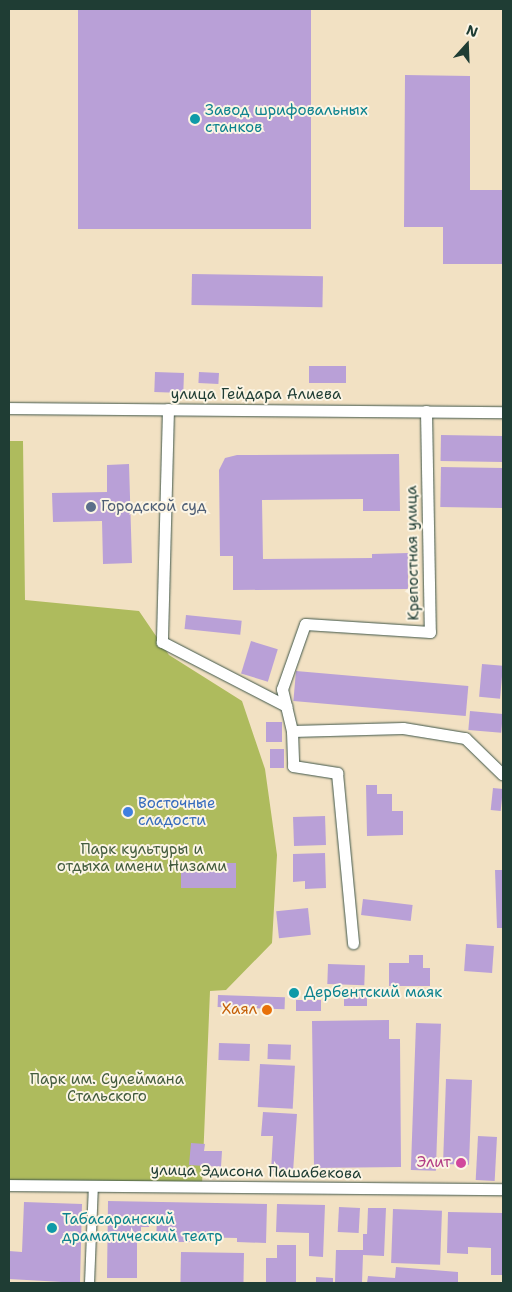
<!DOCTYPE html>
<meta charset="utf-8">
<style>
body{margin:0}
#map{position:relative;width:512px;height:1292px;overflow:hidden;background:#f2e1c3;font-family:"Shantell Sans",sans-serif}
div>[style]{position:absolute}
.green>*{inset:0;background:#aebb5d}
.building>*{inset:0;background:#b9a0d7;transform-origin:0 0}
.round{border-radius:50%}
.roads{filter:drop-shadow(0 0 1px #3f5649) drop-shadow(0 0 1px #3f5649)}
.pedestrian>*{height:9px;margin:-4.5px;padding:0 4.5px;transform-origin:4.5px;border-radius:4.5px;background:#fff}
.minor>*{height:11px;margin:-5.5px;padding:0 5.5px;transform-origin:5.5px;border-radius:5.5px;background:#fff}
.dots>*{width:14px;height:14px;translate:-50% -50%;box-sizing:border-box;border:2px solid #fcf5e5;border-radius:50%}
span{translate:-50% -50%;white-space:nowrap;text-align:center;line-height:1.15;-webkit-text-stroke:4px #fcf5e5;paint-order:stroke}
.culture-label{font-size:15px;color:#0d838f}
.left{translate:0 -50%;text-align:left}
.street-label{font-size:15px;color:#1f3d34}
.service-label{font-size:15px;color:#4e5e75}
.shop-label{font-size:15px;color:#366cbe}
.park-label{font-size:15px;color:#435c3e}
.food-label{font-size:15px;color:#c56008}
.right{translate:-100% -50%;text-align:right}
.hotel-label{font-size:15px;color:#b23c85}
.frame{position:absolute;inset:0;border:10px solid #1f3d34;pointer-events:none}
.north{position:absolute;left:442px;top:20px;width:50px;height:50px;-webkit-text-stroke:4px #fcf5e5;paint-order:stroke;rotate:20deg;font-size:14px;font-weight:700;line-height:20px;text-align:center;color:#1f3d34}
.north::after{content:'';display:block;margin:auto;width:18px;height:22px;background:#1f3d34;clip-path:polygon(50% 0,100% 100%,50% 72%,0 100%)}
</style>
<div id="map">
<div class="green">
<div style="clip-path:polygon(9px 441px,23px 441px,25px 600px,139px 611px,169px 655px,242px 701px,265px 769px,277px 855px,272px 943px,226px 990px,210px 991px,202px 1186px,9px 1185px)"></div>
</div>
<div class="building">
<div style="left:78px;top:9px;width:233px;height:220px"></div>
<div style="clip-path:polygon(405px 75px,470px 76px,470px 190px,503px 190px,503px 264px,443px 264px,443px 227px,404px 227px)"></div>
<div style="left:192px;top:274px;width:131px;height:31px;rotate:1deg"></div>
<div style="left:309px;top:366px;width:37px;height:17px"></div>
<div style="left:155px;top:372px;width:29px;height:20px;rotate:2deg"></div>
<div style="left:199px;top:372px;width:20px;height:11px;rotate:3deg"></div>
<div style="left:441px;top:435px;width:62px;height:26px;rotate:1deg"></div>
<div style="clip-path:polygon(399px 454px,400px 511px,363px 511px,363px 499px,262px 500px,263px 559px,372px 558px,372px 554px,408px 553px,408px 589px,233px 590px,233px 556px,220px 556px,219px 470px,225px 458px,237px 455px)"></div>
<div style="clip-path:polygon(129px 464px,132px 563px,103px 564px,102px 521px,53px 522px,52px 493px,107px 492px,107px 465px)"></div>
<div style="left:441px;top:467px;width:62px;height:40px;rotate:1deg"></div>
<div style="left:186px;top:615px;width:56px;height:14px;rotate:6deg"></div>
<div style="left:251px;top:641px;width:28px;height:34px;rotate:17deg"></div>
<div style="left:482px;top:664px;width:21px;height:33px;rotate:5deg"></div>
<div style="left:296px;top:671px;width:173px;height:30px;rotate:5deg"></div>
<div style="left:470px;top:711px;width:33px;height:19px;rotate:5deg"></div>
<div style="left:282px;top:722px;width:20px;height:16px;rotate:90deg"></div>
<div style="left:284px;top:749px;width:19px;height:14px;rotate:90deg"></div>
<div style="clip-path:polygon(366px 785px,377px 785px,377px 794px,392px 794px,392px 811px,403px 811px,403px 835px,367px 836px)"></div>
<div style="left:493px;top:788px;width:10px;height:22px;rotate:6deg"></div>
<div style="left:325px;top:816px;width:29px;height:32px;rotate:88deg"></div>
<div style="clip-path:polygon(325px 853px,326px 888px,305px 889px,305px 881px,293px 882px,293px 854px)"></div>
<div style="left:181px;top:863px;width:55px;height:25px"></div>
<div style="clip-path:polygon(495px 870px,503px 870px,503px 928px,497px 928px)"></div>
<div style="left:363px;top:899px;width:50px;height:16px;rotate:7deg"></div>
<div style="left:308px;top:908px;width:27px;height:32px;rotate:84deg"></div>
<div style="left:466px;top:944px;width:28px;height:27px;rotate:4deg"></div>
<div style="clip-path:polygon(409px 955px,423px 955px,423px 968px,430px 968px,430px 986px,389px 986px,389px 963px,409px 963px)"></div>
<div style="left:328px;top:964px;width:37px;height:20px;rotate:2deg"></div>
<div class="round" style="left:288px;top:988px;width:12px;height:12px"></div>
<div style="left:344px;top:992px;width:23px;height:14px"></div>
<div style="left:218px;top:995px;width:67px;height:12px;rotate:2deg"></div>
<div style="left:296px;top:1000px;width:25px;height:11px"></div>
<div style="clip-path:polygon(389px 1020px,389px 1039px,400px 1039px,401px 1167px,314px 1168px,312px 1021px)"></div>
<div style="left:416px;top:1023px;width:25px;height:147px;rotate:2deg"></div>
<div style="left:219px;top:1043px;width:31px;height:17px;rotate:2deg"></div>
<div style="left:268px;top:1044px;width:23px;height:15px;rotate:2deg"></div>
<div style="left:260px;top:1064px;width:35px;height:43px;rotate:3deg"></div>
<div style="left:446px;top:1079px;width:26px;height:85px;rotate:2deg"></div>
<div style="clip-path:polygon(263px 1112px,297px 1114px,293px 1172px,271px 1171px,273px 1136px,261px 1136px)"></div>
<div style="left:478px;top:1136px;width:19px;height:44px;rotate:3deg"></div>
<div style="clip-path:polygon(191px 1143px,205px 1144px,204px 1151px,222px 1151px,221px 1167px,189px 1165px)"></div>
<div style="clip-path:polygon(108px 1201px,267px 1204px,266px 1243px,237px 1242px,237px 1238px,190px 1237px,190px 1242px,156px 1242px,157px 1218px,149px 1218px,149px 1227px,141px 1227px,141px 1234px,137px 1234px,137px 1278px,107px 1278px)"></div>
<div style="clip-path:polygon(24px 1202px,82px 1204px,80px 1283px,9px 1279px,9px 1251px,22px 1252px)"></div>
<div style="clip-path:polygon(277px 1204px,325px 1205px,323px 1257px,309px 1256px,309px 1233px,276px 1232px)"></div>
<div style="left:339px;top:1207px;width:21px;height:25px;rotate:3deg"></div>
<div style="clip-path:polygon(368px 1208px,386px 1208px,384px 1256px,363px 1255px,362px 1283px,335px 1283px,336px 1250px,363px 1250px,363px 1234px,367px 1234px)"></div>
<div style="left:393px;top:1209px;width:49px;height:54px;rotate:2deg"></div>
<div style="clip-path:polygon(448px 1212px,503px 1213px,503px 1275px,491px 1275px,491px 1248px,468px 1247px,468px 1254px,447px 1253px)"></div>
<div style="clip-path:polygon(277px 1245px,296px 1245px,296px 1283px,266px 1283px,266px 1258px,277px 1258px)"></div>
<div style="left:181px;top:1252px;width:63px;height:31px;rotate:1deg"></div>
<div style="clip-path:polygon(396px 1267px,458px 1272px,458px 1283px,367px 1283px,368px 1276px,395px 1278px)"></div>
<div style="clip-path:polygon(316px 1277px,333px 1278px,333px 1283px,316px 1283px)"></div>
</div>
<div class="roads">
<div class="pedestrian">
<div style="left:89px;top:1283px;width:98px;rotate:-87.7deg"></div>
</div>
<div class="minor">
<div style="left:9px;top:408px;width:494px;rotate:0.5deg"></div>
<div style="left:168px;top:409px;width:233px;rotate:91.5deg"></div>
<div style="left:162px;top:642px;width:140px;rotate:27.3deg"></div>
<div style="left:426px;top:411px;width:221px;rotate:89deg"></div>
<div style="left:430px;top:632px;width:125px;rotate:-176.3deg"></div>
<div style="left:305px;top:624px;width:69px;rotate:109.5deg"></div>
<div style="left:282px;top:689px;width:43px;rotate:76.6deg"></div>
<div style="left:292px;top:731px;width:111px;rotate:-1.5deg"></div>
<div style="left:403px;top:728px;width:63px;rotate:9.2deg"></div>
<div style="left:465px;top:738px;width:52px;rotate:44.2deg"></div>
<div style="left:292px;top:731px;width:35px;rotate:88deg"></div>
<div style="left:293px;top:766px;width:45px;rotate:9deg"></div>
<div style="left:337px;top:773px;width:171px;rotate:84.6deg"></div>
<div style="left:9px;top:1185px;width:494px;rotate:0.5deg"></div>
</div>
</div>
<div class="dots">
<div style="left:195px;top:119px;background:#0f9aa8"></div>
<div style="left:91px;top:507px;background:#5c6f8a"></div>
<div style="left:128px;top:812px;background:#3f7fe0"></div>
<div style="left:294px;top:993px;background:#0f9aa8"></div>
<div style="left:267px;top:1010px;background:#e8710a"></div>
<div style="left:461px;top:1163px;background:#d1479c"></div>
<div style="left:52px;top:1228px;background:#0f9aa8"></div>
</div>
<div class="culture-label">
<span class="left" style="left:205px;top:119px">Завод шрифовальных<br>станков</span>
<span class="left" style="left:304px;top:993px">Дербентский маяк</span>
<span class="left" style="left:62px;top:1228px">Табасаранский<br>драматический театр</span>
</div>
<div class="street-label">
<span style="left:256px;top:395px">улица Гейдара Алиева</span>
<span style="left:413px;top:553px;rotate:-91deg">Крепостная улица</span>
<span style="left:256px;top:1172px;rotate:1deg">улица Эдисона Пашабекова</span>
</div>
<div class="service-label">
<span class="left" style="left:101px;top:507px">Городской суд</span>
</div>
<div class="shop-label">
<span class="left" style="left:138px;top:812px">Восточные<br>сладости</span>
</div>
<div class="park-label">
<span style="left:142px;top:858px">Парк культуры и<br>отдыха имени Низами</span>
<span style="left:107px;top:1088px">Парк им. Сулеймана<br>Стальского</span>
</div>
<div class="food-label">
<span class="right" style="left:257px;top:1010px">Хаял</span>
</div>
<div class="hotel-label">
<span class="right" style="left:451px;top:1163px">Элит</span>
</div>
<div class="frame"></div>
<div class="north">N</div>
</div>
